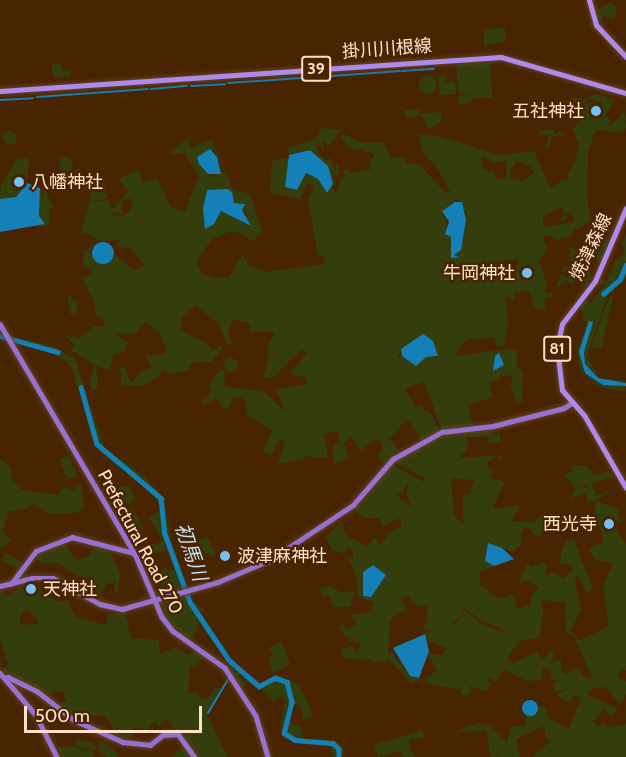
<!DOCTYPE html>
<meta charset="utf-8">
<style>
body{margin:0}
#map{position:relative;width:626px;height:757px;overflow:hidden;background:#482400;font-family:Cabin,"Noto Sans JP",sans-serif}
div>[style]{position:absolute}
.green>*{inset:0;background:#343e0c;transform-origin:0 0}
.round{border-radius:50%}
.water>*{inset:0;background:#157fb7}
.stream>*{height:1.5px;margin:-0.75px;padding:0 0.75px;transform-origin:0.75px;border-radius:0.75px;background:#157fb7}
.river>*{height:4.5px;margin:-2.25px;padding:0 2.25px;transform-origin:2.25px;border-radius:2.25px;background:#157fb7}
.roads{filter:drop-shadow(0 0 2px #654220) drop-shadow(0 0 2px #654220)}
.secondary>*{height:4.5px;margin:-2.25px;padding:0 2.25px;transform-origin:2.25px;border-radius:2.25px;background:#9671d2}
.primary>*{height:5px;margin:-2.5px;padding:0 2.5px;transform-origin:2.5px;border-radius:2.5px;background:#af8aed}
.dots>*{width:16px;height:16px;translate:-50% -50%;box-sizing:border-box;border:3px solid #482400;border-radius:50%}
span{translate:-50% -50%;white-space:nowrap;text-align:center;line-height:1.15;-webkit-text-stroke:4.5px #482400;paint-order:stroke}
.shield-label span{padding:2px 4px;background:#482400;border:2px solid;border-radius:4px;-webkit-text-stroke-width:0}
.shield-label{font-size:16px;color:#ffe1ca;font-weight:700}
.street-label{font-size:18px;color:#ffe1ca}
.poi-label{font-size:18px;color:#ffe1ca}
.right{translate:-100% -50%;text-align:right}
.left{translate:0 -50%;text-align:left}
.water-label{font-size:20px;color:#c5def0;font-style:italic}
.scale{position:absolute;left:24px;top:706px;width:178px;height:27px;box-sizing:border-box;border:3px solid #ffe1ca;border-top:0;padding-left:8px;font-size:18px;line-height:21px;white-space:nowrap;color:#ffe1ca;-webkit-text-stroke:4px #482400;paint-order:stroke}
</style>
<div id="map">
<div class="green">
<div style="clip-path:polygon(611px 2px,617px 7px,614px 19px,604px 16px,599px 22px,597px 10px)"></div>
<div style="clip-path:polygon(505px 28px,506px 41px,484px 46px,484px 29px)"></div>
<div style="clip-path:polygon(490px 60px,492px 98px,473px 98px,470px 103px,459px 104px,458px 96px,472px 94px,459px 94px,456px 62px)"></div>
<div style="clip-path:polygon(52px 64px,61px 64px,62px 71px,70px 70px,70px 77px,53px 78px)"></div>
<div style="clip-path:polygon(438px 76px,445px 76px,446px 82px,455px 82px,456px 94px,440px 95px)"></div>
<div class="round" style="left:419px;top:76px;width:18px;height:18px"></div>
<div style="clip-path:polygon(evenodd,596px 94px,615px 100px,605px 116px,612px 120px,605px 131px,596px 130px,588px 150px,587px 197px,591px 221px,577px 229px,572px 226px,575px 230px,570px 237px,557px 240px,548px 235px,543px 237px,547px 250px,539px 262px,548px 286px,544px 292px,552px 293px,552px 297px,545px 298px,546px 310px,534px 309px,530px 291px,515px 292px,514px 299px,506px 298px,508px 322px,504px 346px,496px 345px,494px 337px,467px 340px,454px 356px,502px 350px,504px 354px,504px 348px,517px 351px,517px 367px,523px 372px,522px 402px,518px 403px,510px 386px,513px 375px,502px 376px,503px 368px,500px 380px,489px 383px,493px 397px,468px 405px,473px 426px,442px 431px,424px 381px,405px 389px,416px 407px,422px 405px,424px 411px,429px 411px,441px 432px,423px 442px,407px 419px,386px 442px,392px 439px,399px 451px,385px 464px,378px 457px,383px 445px,379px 441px,374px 439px,361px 451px,351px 437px,344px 443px,349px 458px,333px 464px,333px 445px,340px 443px,338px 431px,324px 434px,328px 458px,305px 456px,303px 460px,278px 464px,285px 442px,279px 439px,271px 456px,263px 451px,272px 430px,248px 415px,244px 397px,233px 397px,229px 408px,223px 408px,216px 398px,204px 405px,201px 402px,212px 392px,209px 386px,219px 370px,224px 371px,225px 386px,265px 392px,285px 412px,276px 389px,307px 384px,307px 378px,289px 374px,308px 353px,301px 350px,273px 377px,263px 377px,269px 359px,267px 349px,275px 332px,251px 332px,249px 323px,233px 319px,228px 334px,233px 343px,226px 344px,220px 325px,196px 305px,182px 318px,181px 330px,206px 343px,212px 350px,224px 345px,212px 362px,197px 362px,189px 365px,190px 370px,170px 374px,162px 369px,159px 377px,144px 385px,122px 386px,120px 368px,125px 368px,129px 380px,133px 381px,142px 371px,152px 368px,145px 355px,163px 355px,167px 350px,160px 333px,145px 322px,135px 333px,114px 333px,128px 342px,124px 352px,114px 354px,109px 370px,96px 366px,98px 384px,96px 390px,92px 389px,89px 383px,95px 365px,71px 350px,75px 345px,64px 335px,80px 338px,94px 326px,103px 327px,104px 320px,95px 314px,94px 301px,82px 278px,92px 274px,93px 270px,83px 266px,84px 252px,73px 250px,85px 251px,95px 242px,89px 254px,106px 264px,116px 255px,135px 271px,144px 264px,130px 248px,117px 247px,120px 240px,99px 241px,88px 233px,81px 235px,92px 191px,106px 193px,108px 199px,91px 201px,109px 201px,112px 210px,128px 192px,119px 179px,139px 170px,142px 183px,157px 178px,170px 207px,185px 212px,199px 176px,184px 153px,170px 154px,188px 137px,190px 148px,212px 140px,233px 190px,250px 194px,262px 232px,252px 242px,242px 233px,229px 232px,211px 240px,197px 261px,201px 273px,215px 278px,229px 277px,243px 255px,249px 266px,267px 272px,324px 264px,325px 257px,318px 255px,308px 201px,314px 186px,307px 183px,300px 199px,270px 193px,272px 161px,291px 158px,297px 187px,305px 173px,318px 179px,327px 193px,332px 187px,336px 193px,341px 178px,347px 176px,342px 172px,346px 168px,352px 173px,371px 169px,369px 159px,374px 157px,374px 153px,349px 148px,341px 136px,344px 134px,361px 143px,384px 143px,391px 158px,405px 157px,406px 163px,419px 164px,445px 192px,450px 192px,437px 167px,423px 153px,419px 136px,413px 134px,437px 136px,499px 155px,534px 151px,551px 189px,563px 179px,569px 180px,568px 174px,576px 159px,579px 144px,573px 129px,581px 121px,583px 110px,582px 106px,576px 125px,573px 98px,581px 98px,582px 103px,585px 97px,587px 103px,594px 103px,593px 114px,599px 114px,602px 102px,586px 98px,596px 94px,214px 150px,224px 172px,211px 176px,197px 156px,214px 150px,596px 94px,485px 157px,494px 163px,507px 160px,506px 179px,496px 179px,494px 172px,484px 170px,481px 159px,485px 157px,596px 94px,517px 161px,531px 166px,534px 173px,522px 181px,511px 178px,510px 171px,517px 161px,596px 94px,207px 190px,231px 190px,234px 203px,243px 203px,250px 227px,222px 209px,214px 216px,205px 211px,207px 190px,596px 94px,131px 198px,133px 206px,125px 215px,113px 216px,112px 212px,123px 214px,121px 202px,131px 198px,596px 94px,459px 198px,466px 213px,463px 236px,455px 246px,442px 211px,459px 198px,596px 94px,562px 206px,564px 217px,557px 223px,567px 219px,566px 213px,572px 212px,574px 222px,543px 227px,543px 216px,562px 206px,596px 94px,519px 259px,514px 278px,471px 277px,476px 267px,495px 271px,496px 262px,519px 259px,596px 94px,435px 349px,438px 358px,403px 355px,399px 356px,402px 362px,397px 357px,401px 351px,435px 349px)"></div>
<div style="clip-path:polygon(420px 109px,420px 114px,441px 112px,441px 122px,430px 129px,421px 116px,405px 118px,405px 110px)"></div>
<div style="clip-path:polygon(625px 110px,626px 128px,621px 133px,606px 131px)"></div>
<div style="clip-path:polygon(322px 128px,342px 130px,327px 147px,327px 142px,322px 142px,325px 152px,315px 142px,319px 154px,327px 161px,330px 157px,335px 172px,337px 162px,340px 174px,332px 176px,336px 185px,333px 186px,315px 152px,309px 149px,289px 155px,288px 148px,316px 139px)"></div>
<div style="clip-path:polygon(555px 129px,553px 134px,563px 131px,563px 135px,552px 137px,549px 148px,544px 149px,550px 134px,539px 136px,538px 131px)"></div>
<div class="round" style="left:3px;top:131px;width:14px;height:14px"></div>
<div class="round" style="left:59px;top:157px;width:14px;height:14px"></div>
<div style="clip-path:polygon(18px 158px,29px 159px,27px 183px,16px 197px,0 199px,1px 184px)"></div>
<div style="clip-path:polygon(79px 168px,92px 186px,105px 183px,107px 191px,82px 189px,73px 172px)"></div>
<div style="clip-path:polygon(42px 188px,42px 196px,45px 189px,53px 207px,49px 210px,49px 224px,44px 227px,37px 226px,38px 192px)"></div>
<div style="clip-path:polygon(626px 235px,626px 278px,607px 297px,587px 356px,599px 378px,626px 381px,625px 392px,600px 387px,580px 371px,577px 352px,587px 322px,583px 321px,582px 308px,577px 309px,585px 299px,591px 303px,605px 284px,599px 286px,600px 275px,601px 280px,607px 281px,615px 261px,624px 254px,625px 248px,621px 246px)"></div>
<div style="clip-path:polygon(602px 239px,602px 248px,603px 240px,610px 240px,603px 260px,593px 259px,592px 240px)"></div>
<div style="clip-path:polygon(569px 247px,580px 250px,579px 259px,590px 255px,591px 278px,587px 286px,581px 287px,579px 277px,572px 284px,566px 280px,556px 288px,560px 275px,566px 274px,566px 279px,573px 276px,571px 268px,562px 273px,563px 267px,570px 266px)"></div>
<div style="clip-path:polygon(614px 293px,601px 349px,591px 348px,607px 302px)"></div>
<div style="clip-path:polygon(68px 295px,78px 303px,75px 315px,70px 314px)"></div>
<div style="clip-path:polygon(0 333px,52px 346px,75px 359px,105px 449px,143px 475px,164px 498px,172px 543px,192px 599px,204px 610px,201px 613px,239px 668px,259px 681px,253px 686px,236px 673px,246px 684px,242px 689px,227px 667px,230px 665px,198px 621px,199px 629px,190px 640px,169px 624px,160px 600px,183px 592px,182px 589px,158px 595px,154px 591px,161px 588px,158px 577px,149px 580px,147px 574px,166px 568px,168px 571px,175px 570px,167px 550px,156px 553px,149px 546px,163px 541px,149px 518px,162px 510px,149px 488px,107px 459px,94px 445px,72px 368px,65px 360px,38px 348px,0 339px)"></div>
<div class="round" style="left:224px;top:358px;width:14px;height:14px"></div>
<div style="clip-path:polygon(evenodd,495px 428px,492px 436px,500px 433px,501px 441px,488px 443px,487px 436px,467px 438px,468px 447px,460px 458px,499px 455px,502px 459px,501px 463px,497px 455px,486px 464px,493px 472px,490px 478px,505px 482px,492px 509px,520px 505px,511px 522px,534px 522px,550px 507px,543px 516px,552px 526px,537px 537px,527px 526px,521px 533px,521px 544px,513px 552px,488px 543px,485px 561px,494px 566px,480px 572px,480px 584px,493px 595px,498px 599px,513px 594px,517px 609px,531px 604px,531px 596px,539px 586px,525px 581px,518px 584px,527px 564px,532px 567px,543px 562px,547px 566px,546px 576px,554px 572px,563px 579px,574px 569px,568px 564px,560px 565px,562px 551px,566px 541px,574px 540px,593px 589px,587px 593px,578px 576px,574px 578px,581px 610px,571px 630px,579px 641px,609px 626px,603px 585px,614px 563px,594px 559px,589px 548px,604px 542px,599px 525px,594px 521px,596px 501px,618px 509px,618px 517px,624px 522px,618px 522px,617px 531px,626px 544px,626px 670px,620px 671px,618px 677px,626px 681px,626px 694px,620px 705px,606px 687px,599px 681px,605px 687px,593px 688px,586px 694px,619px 709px,610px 716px,605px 708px,593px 721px,598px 727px,603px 723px,609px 728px,626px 724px,626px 757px,533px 757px,551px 740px,546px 739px,544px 726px,516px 739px,520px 757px,499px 757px,496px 751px,497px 757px,491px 757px,486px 730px,450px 733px,478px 723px,490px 726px,507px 743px,511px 728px,526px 725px,526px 715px,534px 714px,540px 706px,544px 706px,549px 718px,569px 730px,581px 698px,573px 695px,572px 702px,561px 699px,557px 694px,570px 688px,556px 692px,554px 682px,559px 681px,551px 678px,551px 672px,543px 666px,541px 680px,526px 681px,504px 669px,496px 682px,490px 677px,487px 681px,491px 685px,487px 691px,470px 686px,471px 694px,462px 697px,460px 690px,427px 683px,426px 679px,437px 670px,428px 654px,442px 655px,446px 648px,429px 642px,423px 634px,431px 630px,424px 631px,428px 607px,416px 605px,407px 595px,401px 598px,407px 610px,390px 619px,388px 656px,392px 653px,410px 676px,422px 680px,411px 683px,389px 660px,374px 663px,371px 660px,343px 658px,341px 649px,353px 646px,356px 651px,366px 656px,358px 651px,361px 642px,355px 643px,352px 637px,350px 645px,349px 639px,338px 628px,341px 624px,347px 629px,358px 624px,350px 615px,371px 612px,374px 602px,358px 597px,356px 574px,347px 556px,353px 559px,353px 550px,347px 547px,345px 554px,332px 550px,326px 537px,341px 521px,346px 535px,367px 547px,375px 537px,378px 544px,383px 543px,388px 533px,402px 527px,400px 518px,383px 526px,379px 518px,364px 518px,352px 508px,364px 500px,368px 504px,364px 499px,390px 464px,424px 482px,425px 478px,393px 462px,399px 457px,434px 468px,402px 457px,447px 432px,495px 428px,451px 478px,474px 480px,470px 493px,463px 496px,463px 525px,454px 515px,451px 478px,495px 428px,409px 479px,407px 494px,411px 507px,396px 495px,402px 494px,409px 479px,495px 428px,541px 600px,565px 602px,566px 632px,574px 636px,592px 678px,597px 681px,582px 676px,578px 667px,566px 675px,561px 670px,561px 660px,551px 663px,554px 652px,551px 650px,543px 660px,537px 652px,512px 664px,507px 657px,521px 640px,539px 638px,543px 614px,541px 600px,495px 428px,463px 607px,483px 622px,505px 629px,499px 629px,509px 635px,482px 624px,464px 610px,462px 616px,457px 622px,448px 627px,461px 616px,463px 607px)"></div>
<div style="clip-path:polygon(68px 455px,78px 476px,67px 480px,60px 459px)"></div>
<div style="clip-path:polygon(0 458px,10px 467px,12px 480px,22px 490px,59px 495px,63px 486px,72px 491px,81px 483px,84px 507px,76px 513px,47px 513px,32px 503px,27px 509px,8px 511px,3px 531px,11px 541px,0 548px)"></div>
<div style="clip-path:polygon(571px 465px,587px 466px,594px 475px,609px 471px,612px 478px,591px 483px,597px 495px,611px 492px,588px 504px,586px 492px,570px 499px,575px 489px,585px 486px,588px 490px,587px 484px,575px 488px,564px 474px,572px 472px)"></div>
<div style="clip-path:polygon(130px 486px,135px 499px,127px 505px,120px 491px,113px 488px)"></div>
<div style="left:132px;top:508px;width:23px;height:17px;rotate:61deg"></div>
<div style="clip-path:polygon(207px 536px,215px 553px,213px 557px,193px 544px)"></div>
<div style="clip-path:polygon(63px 543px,78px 561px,90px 555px,95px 545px,109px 550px,120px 573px,118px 592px,114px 593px,115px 582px,106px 584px,99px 600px,93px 579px,74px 574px,57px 563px,40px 563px,35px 555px)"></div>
<div style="clip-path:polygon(4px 552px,22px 562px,17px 575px,17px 568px,2px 560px)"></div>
<div style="clip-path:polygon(evenodd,35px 580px,44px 595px,58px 602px,68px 600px,75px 617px,107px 625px,108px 614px,125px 613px,131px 638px,158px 640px,161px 654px,174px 647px,187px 654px,198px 652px,204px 656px,193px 668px,190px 665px,188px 694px,197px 692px,198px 697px,207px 700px,214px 689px,222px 687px,207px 714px,228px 757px,171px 757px,187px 743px,166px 719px,158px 727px,156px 722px,151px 724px,147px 730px,133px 727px,133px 737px,120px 739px,114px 736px,115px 731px,105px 715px,101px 717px,82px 713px,75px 719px,59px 702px,66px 702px,64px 692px,53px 691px,50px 695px,2px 670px,9px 666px,0 639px,0 590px,5px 596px,35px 580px,27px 609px,39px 621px,37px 624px,21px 625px,20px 617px,27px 609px)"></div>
<div style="clip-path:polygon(330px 586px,340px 592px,355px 592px,350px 607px,333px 607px,330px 596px,322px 597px,320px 588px)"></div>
<div style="clip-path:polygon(282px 642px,290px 664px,273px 673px,268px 658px,273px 655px,269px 647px)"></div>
<div style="clip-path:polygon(281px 675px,299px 686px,311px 709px,312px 717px,303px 720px,302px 708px,294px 703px,285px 725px,290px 719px,294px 726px,301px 725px,303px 739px,325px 739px,341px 744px,345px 752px,341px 757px,334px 757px,329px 744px,284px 738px,280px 726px,285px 703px,282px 696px,274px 702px,261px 687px)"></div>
<div style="clip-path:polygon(423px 730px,424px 737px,409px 740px,410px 751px,416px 757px,405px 757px,399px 751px,378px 757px,374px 745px)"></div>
<div style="clip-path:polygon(76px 739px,93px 743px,97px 748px,94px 751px,76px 746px)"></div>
<div style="clip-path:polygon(99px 739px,116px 752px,119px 757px,106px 757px,99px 751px)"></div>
<div style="clip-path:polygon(70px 746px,93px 752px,94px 757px,61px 757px,57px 747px)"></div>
</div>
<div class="water">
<div style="clip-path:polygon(210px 149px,217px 157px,221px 174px,208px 174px,199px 164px,197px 157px)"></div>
<div style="clip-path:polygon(310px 150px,328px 166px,333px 184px,327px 193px,318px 179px,306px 173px,297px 190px,285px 187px,289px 155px)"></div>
<div style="clip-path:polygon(27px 183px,40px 188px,39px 216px,45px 224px,0 232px,0 199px,16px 197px)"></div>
<div style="clip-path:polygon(228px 189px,232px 192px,234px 203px,245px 204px,242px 210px,251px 226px,221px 211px,214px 224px,205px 229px,203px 209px,207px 190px)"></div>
<div style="clip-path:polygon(455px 202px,462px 202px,466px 220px,461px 250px,454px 255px,459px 257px,451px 258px,451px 237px,445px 234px,449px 222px,442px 211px)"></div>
<div class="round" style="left:92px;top:242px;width:22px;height:22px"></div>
<div style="clip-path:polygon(589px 321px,593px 322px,584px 352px,585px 364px,598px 378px,626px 383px,626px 386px,603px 385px,585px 373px,579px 352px)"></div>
<div style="clip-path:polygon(423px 334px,433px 341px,438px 356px,426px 357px,416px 366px,402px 356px,401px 349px)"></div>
<div style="clip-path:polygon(499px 353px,504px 365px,493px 371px,495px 356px)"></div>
<div style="clip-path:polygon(488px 543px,502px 548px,514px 559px,494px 566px,485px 561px)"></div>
<div style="clip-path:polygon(373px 565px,386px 575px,371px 597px,363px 596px,363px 572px)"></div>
<div style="clip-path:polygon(425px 634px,429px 651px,419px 678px,410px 676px,393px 648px)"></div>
<div class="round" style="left:522px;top:700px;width:16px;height:16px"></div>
</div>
<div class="stream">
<div style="left:402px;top:71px;width:32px;rotate:-4deg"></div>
<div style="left:304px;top:78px;width:96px;rotate:-4.2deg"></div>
<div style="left:228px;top:83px;width:73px;rotate:-3.9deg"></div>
<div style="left:191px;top:86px;width:34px;rotate:-3deg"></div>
<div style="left:151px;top:89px;width:36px;rotate:-5deg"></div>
<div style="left:37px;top:97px;width:111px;rotate:-4.1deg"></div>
<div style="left:0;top:100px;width:33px;rotate:-3deg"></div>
<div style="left:208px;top:713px;width:41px;rotate:-59deg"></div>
</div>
<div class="river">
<div style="left:603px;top:294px;width:23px;rotate:-41deg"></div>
<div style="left:620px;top:279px;width:15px;rotate:-67deg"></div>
<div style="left:0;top:336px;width:60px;rotate:15.4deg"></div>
<div style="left:81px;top:387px;width:59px;rotate:74.3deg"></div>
<div style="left:97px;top:444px;width:84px;rotate:40.2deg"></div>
<div style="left:161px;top:498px;width:36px;rotate:84deg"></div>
<div style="left:165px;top:534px;width:72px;rotate:69.8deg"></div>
<div style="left:190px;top:602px;width:70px;rotate:56.1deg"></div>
<div style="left:229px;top:660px;width:40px;rotate:41deg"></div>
<div style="left:259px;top:686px;width:18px;rotate:-27deg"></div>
<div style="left:275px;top:678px;width:13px;rotate:18deg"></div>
<div style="left:287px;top:682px;width:21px;rotate:76deg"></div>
<div style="left:292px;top:702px;width:32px;rotate:104deg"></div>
<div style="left:284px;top:733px;width:13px;rotate:32deg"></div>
<div style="left:295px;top:740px;width:38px;rotate:5deg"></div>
<div style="left:333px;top:743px;width:8px;rotate:45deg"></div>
<div style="left:339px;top:749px;width:8px;rotate:90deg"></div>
</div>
<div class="roads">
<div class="secondary">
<div style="left:0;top:324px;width:267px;rotate:59.6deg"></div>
<div style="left:135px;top:554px;width:69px;rotate:66.8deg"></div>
<div style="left:162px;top:617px;width:18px;rotate:52deg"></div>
<div style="left:173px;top:631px;width:64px;rotate:35.4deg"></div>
<div style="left:225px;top:668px;width:57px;rotate:57.1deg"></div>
<div style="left:256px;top:716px;width:43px;rotate:73.7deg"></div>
<div style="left:11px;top:584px;width:41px;rotate:-52.9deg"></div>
<div style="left:36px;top:551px;width:39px;rotate:-21deg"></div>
<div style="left:72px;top:537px;width:64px;rotate:14.5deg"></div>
<div style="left:0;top:586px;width:33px;rotate:-14deg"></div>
<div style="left:32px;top:578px;width:21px"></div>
<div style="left:53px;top:578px;width:54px;rotate:29deg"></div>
<div style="left:100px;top:604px;width:23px;rotate:13deg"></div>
<div style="left:122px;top:609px;width:100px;rotate:-15.7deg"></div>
<div style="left:218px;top:582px;width:56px;rotate:-22.9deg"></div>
<div style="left:270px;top:560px;width:100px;rotate:-33.5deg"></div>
<div style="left:353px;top:505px;width:61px;rotate:-49deg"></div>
<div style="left:393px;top:459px;width:56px;rotate:-28.9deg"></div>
<div style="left:442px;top:432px;width:51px;rotate:-6.7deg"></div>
<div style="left:493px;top:426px;width:73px;rotate:-14.2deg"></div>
<div style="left:564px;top:408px;width:9px;rotate:-32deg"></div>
<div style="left:0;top:673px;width:55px;rotate:49.4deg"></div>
<div style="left:36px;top:715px;width:47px;rotate:63.4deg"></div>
<div style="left:4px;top:678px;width:4px;rotate:-14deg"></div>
<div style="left:8px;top:677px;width:32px;rotate:26deg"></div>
<div style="left:37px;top:691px;width:47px;rotate:38.1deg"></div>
<div style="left:74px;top:720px;width:54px;rotate:24.2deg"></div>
<div style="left:123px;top:742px;width:27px;rotate:6deg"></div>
<div style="left:150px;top:745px;width:16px;rotate:-38deg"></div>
<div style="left:163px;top:735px;width:15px;rotate:-4deg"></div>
<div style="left:178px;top:734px;width:29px;rotate:54deg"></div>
</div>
<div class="primary">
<div style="left:589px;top:0;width:26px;rotate:74deg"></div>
<div style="left:596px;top:25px;width:44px;rotate:46.8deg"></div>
<div style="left:0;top:91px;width:502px;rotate:-3.88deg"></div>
<div style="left:501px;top:57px;width:130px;rotate:16.1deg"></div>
<div style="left:626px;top:208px;width:79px;rotate:113deg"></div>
<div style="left:595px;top:281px;width:54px;rotate:127.5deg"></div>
<div style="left:562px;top:324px;width:25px;rotate:102deg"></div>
<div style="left:557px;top:348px;width:42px;rotate:83.2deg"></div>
<div style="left:562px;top:390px;width:33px;rotate:49deg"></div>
<div style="left:584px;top:415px;width:84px;rotate:60.1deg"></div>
</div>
</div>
<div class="dots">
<div style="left:596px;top:111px;background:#73c1f5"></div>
<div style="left:19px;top:182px;background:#73c1f5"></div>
<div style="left:527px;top:273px;background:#73c1f5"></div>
<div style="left:609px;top:524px;background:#73c1f5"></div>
<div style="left:225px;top:556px;background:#73c1f5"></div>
<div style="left:31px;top:589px;background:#73c1f5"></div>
</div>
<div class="shield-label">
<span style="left:316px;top:69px">39</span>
<span style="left:557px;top:349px">81</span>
</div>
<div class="street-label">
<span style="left:387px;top:49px;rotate:-4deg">掛川川根線</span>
<span style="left:591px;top:247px;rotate:-64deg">焼津森線</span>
<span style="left:140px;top:542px;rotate:62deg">Prefectural Road 270</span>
</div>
<div class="poi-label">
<span class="right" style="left:584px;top:111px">五社神社</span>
<span class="left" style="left:31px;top:182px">八幡神社</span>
<span class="right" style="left:515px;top:273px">牛岡神社</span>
<span class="right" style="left:597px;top:524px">西光寺</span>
<span class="left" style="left:237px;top:556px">波津麻神社</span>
<span class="left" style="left:43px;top:589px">天神社</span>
</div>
<div class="water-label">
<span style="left:191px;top:552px;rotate:71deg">初馬川</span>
</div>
<div class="scale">500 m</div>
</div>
